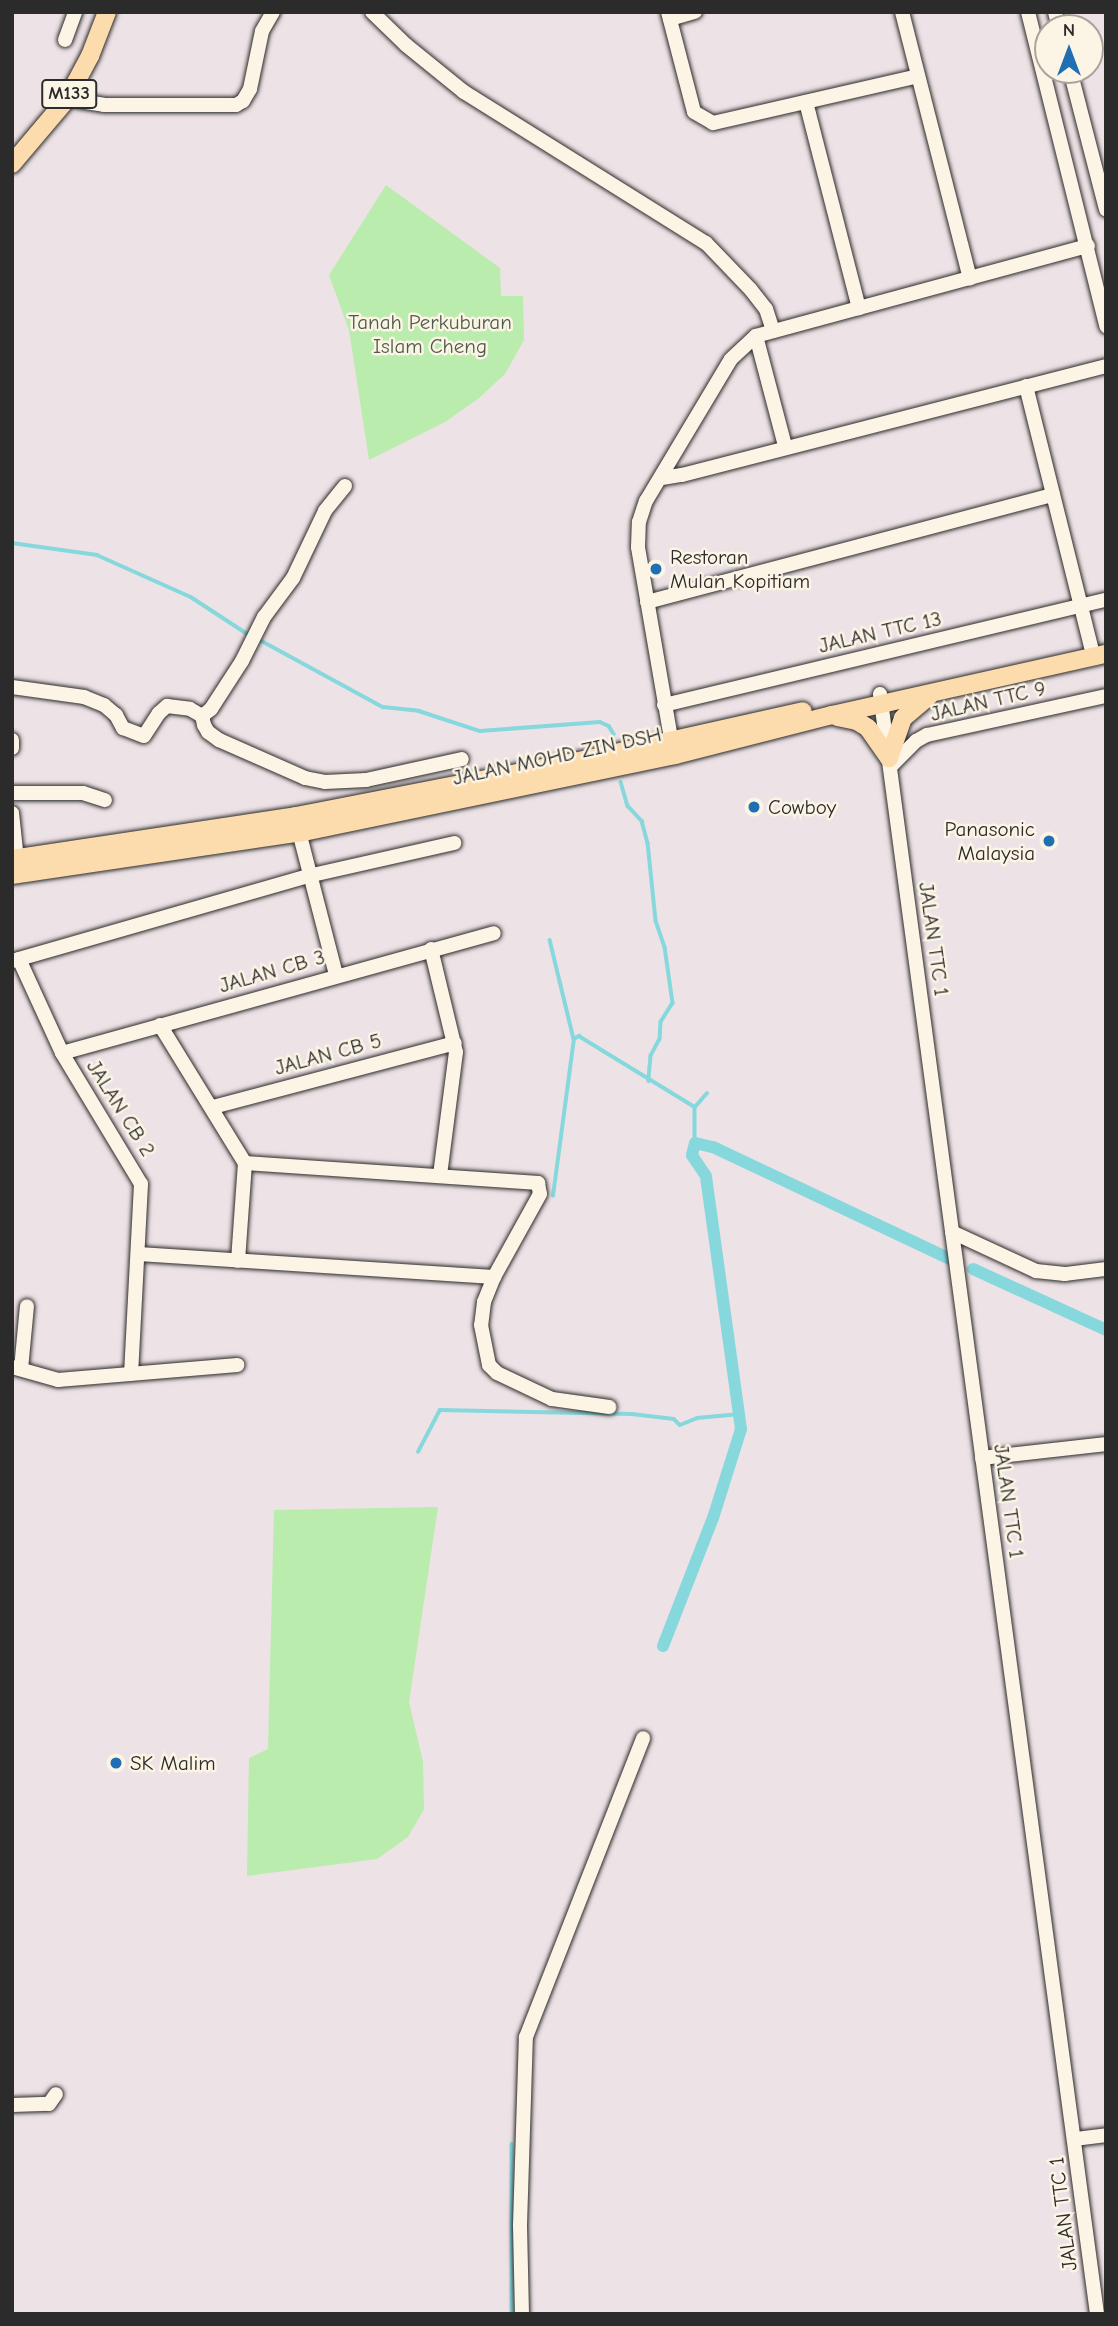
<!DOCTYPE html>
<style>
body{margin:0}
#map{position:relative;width:1118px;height:2326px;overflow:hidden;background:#ede2e5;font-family:"Comic Neue",sans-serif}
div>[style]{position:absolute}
.green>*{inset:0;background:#b9ecad}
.stream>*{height:3.5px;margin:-1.75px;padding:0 1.75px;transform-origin:1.75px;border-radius:1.75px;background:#87d8dd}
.canal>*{height:12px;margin:-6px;padding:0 6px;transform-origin:6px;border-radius:6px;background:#87d8dd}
.roads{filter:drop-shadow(0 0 2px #2b2b2b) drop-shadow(0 0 2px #2b2b2b)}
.minor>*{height:14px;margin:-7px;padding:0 7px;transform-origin:7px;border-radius:7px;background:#fcf5e5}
.major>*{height:18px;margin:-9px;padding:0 9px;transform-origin:9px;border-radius:9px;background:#fcdcac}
.dots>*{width:19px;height:19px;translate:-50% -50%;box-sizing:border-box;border:4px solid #fcf5e5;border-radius:50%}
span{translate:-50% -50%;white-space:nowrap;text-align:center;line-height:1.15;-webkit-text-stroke:5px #fcf5e5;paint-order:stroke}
.shield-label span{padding:2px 5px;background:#fcf5e5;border:2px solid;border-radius:5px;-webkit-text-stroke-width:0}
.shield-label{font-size:19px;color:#2b2b2b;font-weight:700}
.park-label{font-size:21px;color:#4e5b4c}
.poi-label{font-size:21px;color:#2b2b2b}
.left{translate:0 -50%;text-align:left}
.right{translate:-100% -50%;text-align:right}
.street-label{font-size:21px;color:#2b2b2b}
.frame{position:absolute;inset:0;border:14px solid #2b2b2b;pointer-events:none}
.north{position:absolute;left:1034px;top:14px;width:70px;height:70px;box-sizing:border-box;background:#fcf5e5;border:2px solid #a8a49b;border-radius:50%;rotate:0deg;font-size:19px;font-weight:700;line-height:28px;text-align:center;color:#2b2b2b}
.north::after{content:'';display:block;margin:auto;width:24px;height:32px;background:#1f6fb2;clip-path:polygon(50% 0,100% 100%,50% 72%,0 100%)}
</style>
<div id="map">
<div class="green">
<div style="clip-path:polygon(386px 185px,500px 268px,501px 296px,523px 296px,524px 340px,505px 374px,479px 398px,445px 422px,369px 460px,349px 330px,329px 275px)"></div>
<div style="clip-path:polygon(438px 1507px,409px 1702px,423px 1762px,424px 1809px,408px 1837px,377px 1859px,247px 1876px,249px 1758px,268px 1749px,274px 1510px)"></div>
</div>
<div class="stream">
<div style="left:12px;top:543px;width:86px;rotate:8deg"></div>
<div style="left:97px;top:555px;width:103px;rotate:24.1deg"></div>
<div style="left:191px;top:597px;width:69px;rotate:33.2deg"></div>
<div style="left:260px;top:640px;width:140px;rotate:28.6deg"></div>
<div style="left:383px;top:707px;width:36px;rotate:6deg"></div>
<div style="left:419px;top:711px;width:64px;rotate:18.2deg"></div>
<div style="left:480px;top:731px;width:120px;rotate:-4.3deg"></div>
<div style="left:600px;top:722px;width:10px;rotate:24deg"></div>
<div style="left:609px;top:726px;width:9px;rotate:58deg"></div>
<div style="left:614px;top:734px;width:9px;rotate:103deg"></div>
<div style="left:621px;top:782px;width:25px;rotate:74deg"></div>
<div style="left:628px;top:806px;width:21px;rotate:47deg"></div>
<div style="left:642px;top:821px;width:23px;rotate:75deg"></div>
<div style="left:648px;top:843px;width:78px;rotate:84.1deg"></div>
<div style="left:656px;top:921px;width:28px;rotate:71deg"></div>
<div style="left:665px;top:947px;width:57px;rotate:81.9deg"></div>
<div style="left:673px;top:1003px;width:22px;rotate:122deg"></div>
<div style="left:661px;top:1022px;width:17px;rotate:93deg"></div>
<div style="left:660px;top:1039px;width:19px;rotate:118deg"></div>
<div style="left:651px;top:1056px;width:25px;rotate:95deg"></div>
<div style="left:550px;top:940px;width:102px;rotate:76.4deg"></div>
<div style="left:695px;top:1107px;width:18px;rotate:-49deg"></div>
<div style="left:553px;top:1196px;width:158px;rotate:-82.4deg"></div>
<div style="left:574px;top:1039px;width:6px;rotate:-31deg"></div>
<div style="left:579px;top:1036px;width:136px;rotate:31.5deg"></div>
<div style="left:695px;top:1107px;width:36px;rotate:90deg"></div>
<div style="left:418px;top:1452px;width:47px;rotate:-62.4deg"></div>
<div style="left:440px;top:1410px;width:192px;rotate:1.2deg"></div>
<div style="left:632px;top:1414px;width:42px;rotate:6.8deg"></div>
<div style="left:674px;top:1419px;width:8px;rotate:45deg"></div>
<div style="left:680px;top:1425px;width:18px;rotate:-22deg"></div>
<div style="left:697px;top:1418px;width:43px;rotate:-5.3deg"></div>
<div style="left:512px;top:2144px;width:170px;rotate:90deg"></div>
</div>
<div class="canal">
<div style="left:973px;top:1269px;width:146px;rotate:24.6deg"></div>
<div style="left:663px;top:1646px;width:137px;rotate:-68.7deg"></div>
<div style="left:713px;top:1518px;width:93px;rotate:-72.5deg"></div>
<div style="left:741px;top:1429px;width:255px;rotate:-97.9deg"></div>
<div style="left:706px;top:1176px;width:25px;rotate:-124deg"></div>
<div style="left:692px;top:1155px;width:12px;rotate:-76deg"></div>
<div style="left:695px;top:1143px;width:18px;rotate:13deg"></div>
<div style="left:713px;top:1147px;width:262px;rotate:25.3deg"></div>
</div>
<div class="roads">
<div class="minor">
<div style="left:372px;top:12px;width:47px;rotate:44.1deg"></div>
<div style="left:406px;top:45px;width:75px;rotate:39deg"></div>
<div style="left:464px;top:92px;width:285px;rotate:32deg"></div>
<div style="left:706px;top:243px;width:65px;rotate:46.2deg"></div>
<div style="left:751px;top:290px;width:24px;rotate:52deg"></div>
<div style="left:766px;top:309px;width:23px;rotate:72deg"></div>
<div style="left:668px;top:12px;width:103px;rotate:75.4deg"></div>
<div style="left:694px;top:112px;width:22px;rotate:30deg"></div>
<div style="left:713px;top:123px;width:210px;rotate:-12.9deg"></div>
<div style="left:902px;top:12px;width:275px;rotate:75.7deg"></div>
<div style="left:1028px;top:12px;width:324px;rotate:76deg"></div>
<div style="left:1055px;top:12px;width:16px;rotate:76deg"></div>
<div style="left:670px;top:19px;width:26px;rotate:-16deg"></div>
<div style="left:65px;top:40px;width:30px;rotate:-70deg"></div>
<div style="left:1070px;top:70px;width:144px;rotate:75.5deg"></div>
<div style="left:67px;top:99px;width:37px;rotate:9deg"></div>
<div style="left:104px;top:105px;width:132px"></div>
<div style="left:236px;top:105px;width:8px;rotate:-30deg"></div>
<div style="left:243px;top:101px;width:14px;rotate:-60deg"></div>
<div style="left:250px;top:89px;width:59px;rotate:-78.3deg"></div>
<div style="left:262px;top:31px;width:22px;rotate:-60deg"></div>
<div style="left:806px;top:102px;width:213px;rotate:75.6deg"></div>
<div style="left:756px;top:336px;width:114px;rotate:75.2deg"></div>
<div style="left:1026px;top:386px;width:269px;rotate:76deg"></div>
<div style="left:662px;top:478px;width:20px;rotate:-9deg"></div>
<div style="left:682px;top:475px;width:438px;rotate:-14.4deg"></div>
<div style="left:345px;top:486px;width:32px;rotate:129deg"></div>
<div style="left:325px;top:511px;width:74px;rotate:115.5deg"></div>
<div style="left:293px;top:578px;width:49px;rotate:126.6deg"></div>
<div style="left:264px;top:617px;width:49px;rotate:116.6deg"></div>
<div style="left:242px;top:661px;width:57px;rotate:122.9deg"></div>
<div style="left:211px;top:709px;width:11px;rotate:142deg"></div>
<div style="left:202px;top:716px;width:9px;rotate:77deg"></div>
<div style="left:204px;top:725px;width:8px;rotate:60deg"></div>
<div style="left:208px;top:732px;width:14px;rotate:36deg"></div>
<div style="left:219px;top:740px;width:94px;rotate:23.8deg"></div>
<div style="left:305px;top:778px;width:20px;rotate:11deg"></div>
<div style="left:325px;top:782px;width:41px;rotate:-2.8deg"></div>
<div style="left:366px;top:780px;width:98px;rotate:-12.3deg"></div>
<div style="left:647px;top:602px;width:420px;rotate:-14.8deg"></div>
<div style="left:12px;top:687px;width:73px;rotate:7.9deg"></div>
<div style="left:84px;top:697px;width:22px;rotate:22deg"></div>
<div style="left:104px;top:705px;width:16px;rotate:40deg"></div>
<div style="left:116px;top:715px;width:15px;rotate:62deg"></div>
<div style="left:123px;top:728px;width:22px;rotate:21deg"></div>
<div style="left:144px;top:736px;width:27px;rotate:-57deg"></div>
<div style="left:159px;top:713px;width:11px;rotate:-41deg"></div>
<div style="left:167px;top:706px;width:23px;rotate:7deg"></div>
<div style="left:190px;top:709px;width:14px;rotate:30deg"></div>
<div style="left:880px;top:694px;width:1634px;rotate:82.37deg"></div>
<div style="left:664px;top:705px;width:454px;rotate:-13.4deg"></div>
<div style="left:12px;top:740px;width:8px;rotate:90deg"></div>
<div style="left:673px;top:750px;width:206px;rotate:-99.8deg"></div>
<div style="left:638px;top:547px;width:25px;rotate:-88deg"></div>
<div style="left:639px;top:522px;width:22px;rotate:-72deg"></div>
<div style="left:646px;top:501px;width:165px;rotate:-59.1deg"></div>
<div style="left:731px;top:359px;width:34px;rotate:-43deg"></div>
<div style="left:756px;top:336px;width:344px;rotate:-15.2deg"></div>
<div style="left:890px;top:767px;width:37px;rotate:-45deg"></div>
<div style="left:916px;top:741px;width:13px;rotate:-29deg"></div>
<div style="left:927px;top:735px;width:183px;rotate:-12.3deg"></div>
<div style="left:12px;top:793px;width:71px"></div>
<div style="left:83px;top:793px;width:23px;rotate:18deg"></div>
<div style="left:12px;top:813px;width:56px;rotate:83.9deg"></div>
<div style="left:297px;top:824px;width:156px;rotate:75.5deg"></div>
<div style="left:431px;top:949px;width:106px;rotate:76.4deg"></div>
<div style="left:456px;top:1052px;width:124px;rotate:97.4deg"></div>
<div style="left:19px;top:959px;width:103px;rotate:65.4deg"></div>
<div style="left:62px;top:1053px;width:153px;rotate:58.9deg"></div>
<div style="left:141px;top:1184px;width:190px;rotate:93deg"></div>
<div style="left:12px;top:961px;width:308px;rotate:-16deg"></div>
<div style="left:308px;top:876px;width:150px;rotate:-12.7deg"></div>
<div style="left:160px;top:1025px;width:162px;rotate:58.4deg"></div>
<div style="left:245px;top:1163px;width:98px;rotate:94.1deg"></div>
<div style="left:62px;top:1053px;width:448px;rotate:-15.5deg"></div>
<div style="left:213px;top:1107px;width:250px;rotate:-14.8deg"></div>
<div style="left:245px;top:1163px;width:294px;rotate:3.9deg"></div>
<div style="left:538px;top:1183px;width:11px;rotate:80deg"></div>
<div style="left:540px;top:1194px;width:95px;rotate:119deg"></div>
<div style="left:494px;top:1277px;width:27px;rotate:112deg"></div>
<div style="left:484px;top:1302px;width:23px;rotate:97deg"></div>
<div style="left:481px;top:1325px;width:41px;rotate:78.7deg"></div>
<div style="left:489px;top:1365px;width:11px;rotate:45deg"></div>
<div style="left:497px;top:1373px;width:61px;rotate:25.3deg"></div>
<div style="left:552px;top:1399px;width:58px;rotate:8deg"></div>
<div style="left:952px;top:1232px;width:93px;rotate:24.9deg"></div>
<div style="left:1036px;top:1271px;width:29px;rotate:6deg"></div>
<div style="left:1065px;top:1274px;width:41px;rotate:-7deg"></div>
<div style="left:138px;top:1254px;width:357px;rotate:3.7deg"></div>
<div style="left:12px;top:1367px;width:48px;rotate:15.8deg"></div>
<div style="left:58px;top:1380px;width:180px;rotate:-4.8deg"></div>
<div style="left:21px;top:1369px;width:63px;rotate:-84.6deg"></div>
<div style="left:982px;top:1458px;width:125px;rotate:-6.4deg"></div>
<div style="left:12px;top:2105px;width:37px;rotate:-2deg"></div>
<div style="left:49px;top:2104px;width:12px;rotate:-55deg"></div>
<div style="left:1075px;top:2139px;width:31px;rotate:-7deg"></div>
<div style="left:522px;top:2314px;width:89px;rotate:-91.3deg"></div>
<div style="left:520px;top:2225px;width:188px;rotate:-88.2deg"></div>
<div style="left:526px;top:2037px;width:321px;rotate:-68.6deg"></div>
</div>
<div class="major">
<div style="left:12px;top:164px;width:85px;rotate:-49.8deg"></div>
<div style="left:67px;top:99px;width:49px;rotate:-61.9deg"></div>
<div style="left:90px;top:56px;width:47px;rotate:-68.9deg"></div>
<div style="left:837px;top:717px;width:20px;rotate:11deg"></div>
<div style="left:857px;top:721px;width:13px;rotate:32deg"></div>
<div style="left:868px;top:728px;width:37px;rotate:55deg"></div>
<div style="left:889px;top:758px;width:42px;rotate:-70.7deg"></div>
<div style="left:903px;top:718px;width:34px;rotate:-40deg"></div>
<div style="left:12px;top:859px;width:287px;rotate:-8.6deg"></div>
<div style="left:296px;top:816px;width:293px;rotate:-11deg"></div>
<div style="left:584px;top:760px;width:224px;rotate:-12.6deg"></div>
<div style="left:12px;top:875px;width:289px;rotate:-8.4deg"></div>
<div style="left:298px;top:833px;width:385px;rotate:-11.7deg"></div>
<div style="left:675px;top:755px;width:162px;rotate:-14.3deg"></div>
<div style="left:832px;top:715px;width:281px;rotate:-12.6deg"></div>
</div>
</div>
<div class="dots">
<div style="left:656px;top:569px;background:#1f6fb2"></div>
<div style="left:754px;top:807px;background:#1f6fb2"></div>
<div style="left:1049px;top:841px;background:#1f6fb2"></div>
<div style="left:116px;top:1763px;background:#1f6fb2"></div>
</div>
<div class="shield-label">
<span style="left:69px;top:94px">M133</span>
</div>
<div class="park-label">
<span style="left:430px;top:334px">Tanah Perkuburan<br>Islam Cheng</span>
</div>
<div class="poi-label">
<span class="left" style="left:670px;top:569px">Restoran<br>Mulan Kopitiam</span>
<span class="left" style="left:768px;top:807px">Cowboy</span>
<span class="right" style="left:1035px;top:841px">Panasonic<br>Malaysia</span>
<span class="left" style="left:130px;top:1763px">SK Malim</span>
</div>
<div class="street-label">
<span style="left:880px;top:632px;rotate:-13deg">JALAN TTC 13</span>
<span style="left:988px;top:701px;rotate:-13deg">JALAN TTC 9</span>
<span style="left:557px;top:756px;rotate:-12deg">JALAN MOHD ZIN DSH</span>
<span style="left:934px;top:939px;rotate:82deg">JALAN TTC 1</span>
<span style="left:272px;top:971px;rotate:-16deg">JALAN CB 3</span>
<span style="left:328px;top:1054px;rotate:-15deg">JALAN CB 5</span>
<span style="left:121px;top:1108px;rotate:58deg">JALAN CB 2</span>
<span style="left:1009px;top:1501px;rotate:82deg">JALAN TTC 1</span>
<span style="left:1063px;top:2214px;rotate:-97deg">JALAN TTC 1</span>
</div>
<div class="frame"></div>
<div class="north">N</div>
</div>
